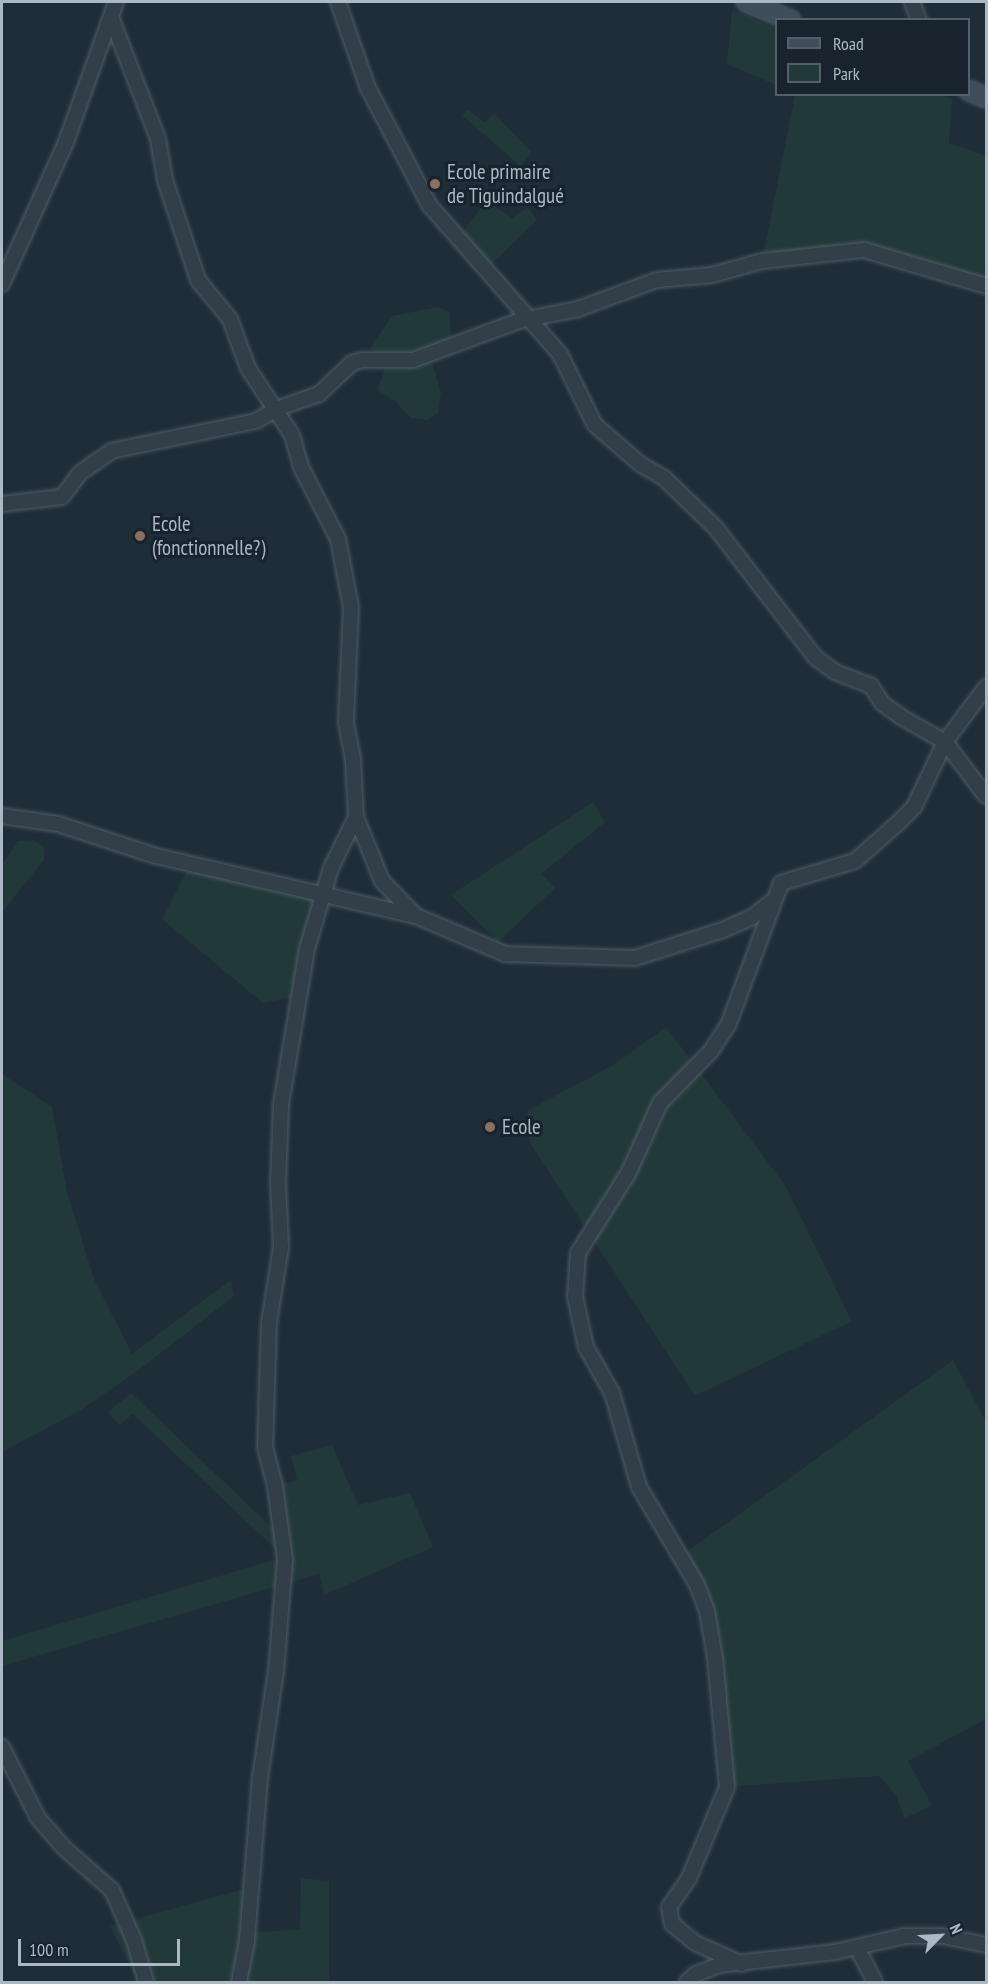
<!DOCTYPE html>
<meta charset="utf-8">
<style>
body{margin:0}
#map{position:relative;width:988px;height:1984px;overflow:hidden;background:#1f2d38;font-family:"PT Sans Narrow",sans-serif}
div>[style]{position:absolute}
.green>*{inset:0;background:#213939}
.roads{filter:drop-shadow(0 0 2px #505c66) drop-shadow(0 0 2px #505c66)}
.street>*{height:14px;margin:-7px;padding:0 7px;transform-origin:7px;border-radius:7px;background:#323e48}
.secondary>*{height:18px;margin:-9px;padding:0 9px;transform-origin:9px;border-radius:9px;background:#404e5c}
.dots>*{width:16px;height:16px;translate:-50% -50%;box-sizing:border-box;border:3px solid #18232d;border-radius:50%}
span{translate:-50% -50%;white-space:nowrap;text-align:center;line-height:1.15;-webkit-text-stroke:6px #18232d;paint-order:stroke}
.poi-label{font-size:21px;color:#acb9c5}
.left{translate:0 -50%;text-align:left}
.frame{position:absolute;inset:0;border:3px solid #acb9c5;pointer-events:none}
.legend{position:absolute;left:775px;top:18px;width:195px;height:78px;box-sizing:border-box;background:#18232d;border:2px solid #535f6a;margin:0;padding:8px 10px;list-style:none;font-size:18px;color:#acb9c5}
.legend li{display:flex;align-items:center;gap:12px;height:30px}
.legend b{width:30px;border:2px solid #535f6a}
.north{position:absolute;left:910px;top:1906px;width:60px;height:60px;-webkit-text-stroke:4px #18232d;paint-order:stroke;rotate:66deg;font-size:16px;font-weight:700;line-height:24px;text-align:center;color:#acb9c5}
.north::after{content:'';display:block;margin:auto;width:21px;height:27px;background:#acb9c5;clip-path:polygon(50% 0,100% 100%,50% 72%,0 100%)}
.scale{position:absolute;left:18px;top:1939px;width:162px;height:27px;box-sizing:border-box;border:3px solid #acb9c5;border-top:0;padding-left:8px;font-size:18px;line-height:21px;white-space:nowrap;color:#acb9c5;-webkit-text-stroke:4px #18232d;paint-order:stroke}
</style>
<div id="map">
<div class="green">
<div style="clip-path:polygon(732px 10px,776px 28px,776px 85px,727px 64px)"></div>
<div style="clip-path:polygon(795px 95px,941px 95px,952px 99px,949px 143px,986px 156px,986px 286px,864px 250px,808px 259px,764px 251px)"></div>
<div style="clip-path:polygon(468px 110px,485px 123px,494px 113px,531px 152px,521px 167px,462px 115px)"></div>
<div style="clip-path:polygon(486px 201px,512px 218px,528px 207px,537px 220px,488px 268px,460px 235px)"></div>
<div style="clip-path:polygon(438px 307px,450px 312px,451px 348px,430px 355px,441px 393px,438px 413px,428px 420px,411px 418px,395px 401px,377px 390px,388px 361px,370px 348px,392px 316px)"></div>
<div style="clip-path:polygon(593px 802px,605px 822px,541px 874px,555px 888px,498px 942px,451px 895px)"></div>
<div style="clip-path:polygon(34px 840px,44px 847px,44px 860px,2px 912px,2px 864px,18px 841px)"></div>
<div style="clip-path:polygon(191px 863px,325px 893px,299px 996px,263px 1003px,162px 919px)"></div>
<div style="clip-path:polygon(666px 1027px,785px 1185px,852px 1321px,695px 1396px,530px 1143px,527px 1111px,615px 1064px)"></div>
<div style="clip-path:polygon(2px 1074px,52px 1107px,67px 1192px,94px 1279px,132px 1354px,231px 1280px,234px 1296px,140px 1369px,81px 1410px,2px 1452px)"></div>
<div style="clip-path:polygon(953px 1360px,986px 1422px,986px 1719px,908px 1761px,932px 1806px,904px 1818px,896px 1795px,879px 1776px,727px 1787px,711px 1639px,681px 1556px)"></div>
<div style="clip-path:polygon(131px 1393px,280px 1535px,275px 1486px,297px 1480px,291px 1456px,332px 1445px,358px 1505px,410px 1493px,433px 1547px,324px 1595px,319px 1574px,2px 1666px,2px 1641px,284px 1557px,133px 1414px,119px 1425px,108px 1412px)"></div>
<div style="clip-path:polygon(301px 1878px,329px 1881px,329px 1982px,138px 1982px,110px 1926px,255px 1886px,252px 1933px,300px 1929px)"></div>
</div>
<div class="roads">
<div class="street">
<div style="left:338px;top:2px;width:91px;rotate:70.8deg"></div>
<div style="left:368px;top:88px;width:133px;rotate:62.3deg"></div>
<div style="left:430px;top:206px;width:197px;rotate:48.7deg"></div>
<div style="left:560px;top:354px;width:79px;rotate:63.8deg"></div>
<div style="left:595px;top:425px;width:60px;rotate:40.9deg"></div>
<div style="left:640px;top:464px;width:28px;rotate:30deg"></div>
<div style="left:664px;top:478px;width:71px;rotate:43.9deg"></div>
<div style="left:715px;top:527px;width:165px;rotate:52.4deg"></div>
<div style="left:816px;top:658px;width:24px;rotate:36deg"></div>
<div style="left:835px;top:672px;width:39px;rotate:21deg"></div>
<div style="left:871px;top:686px;width:20px;rotate:57deg"></div>
<div style="left:882px;top:703px;width:24px;rotate:36deg"></div>
<div style="left:901px;top:717px;width:51px;rotate:29.6deg"></div>
<div style="left:945px;top:742px;width:68px;rotate:52.8deg"></div>
<div style="left:912px;top:2px;width:19px;rotate:69deg"></div>
<div style="left:111px;top:17px;width:131px;rotate:68.9deg"></div>
<div style="left:158px;top:139px;width:42px;rotate:80.3deg"></div>
<div style="left:165px;top:180px;width:105px;rotate:71.7deg"></div>
<div style="left:198px;top:280px;width:50px;rotate:50.6deg"></div>
<div style="left:230px;top:319px;width:52px;rotate:69.8deg"></div>
<div style="left:248px;top:368px;width:80px;rotate:56.7deg"></div>
<div style="left:292px;top:435px;width:35px;rotate:74deg"></div>
<div style="left:302px;top:469px;width:79px;rotate:62.8deg"></div>
<div style="left:338px;top:539px;width:69px;rotate:79.2deg"></div>
<div style="left:351px;top:607px;width:116px;rotate:92.5deg"></div>
<div style="left:346px;top:723px;width:38px;rotate:79deg"></div>
<div style="left:353px;top:760px;width:57px;rotate:87deg"></div>
<div style="left:356px;top:817px;width:57px;rotate:116.1deg"></div>
<div style="left:331px;top:868px;width:84px;rotate:106.5deg"></div>
<div style="left:307px;top:949px;width:158px;rotate:99.5deg"></div>
<div style="left:281px;top:1105px;width:78px;rotate:92.2deg"></div>
<div style="left:278px;top:1183px;width:64px;rotate:87.3deg"></div>
<div style="left:281px;top:1247px;width:77px;rotate:99deg"></div>
<div style="left:269px;top:1323px;width:124px;rotate:91.8deg"></div>
<div style="left:265px;top:1447px;width:40px;rotate:75.6deg"></div>
<div style="left:275px;top:1486px;width:75px;rotate:82.3deg"></div>
<div style="left:285px;top:1560px;width:111px;rotate:94.6deg"></div>
<div style="left:276px;top:1671px;width:108px;rotate:98.5deg"></div>
<div style="left:260px;top:1778px;width:164px;rotate:94.6deg"></div>
<div style="left:247px;top:1941px;width:42px;rotate:101deg"></div>
<div style="left:2px;top:284px;width:156px;rotate:-65.7deg"></div>
<div style="left:66px;top:142px;width:149px;rotate:-70.3deg"></div>
<div style="left:2px;top:504px;width:60px;rotate:-6.7deg"></div>
<div style="left:62px;top:497px;width:30px;rotate:-53deg"></div>
<div style="left:80px;top:473px;width:38px;rotate:-35deg"></div>
<div style="left:111px;top:451px;width:148px;rotate:-11.7deg"></div>
<div style="left:256px;top:421px;width:23px;rotate:-31deg"></div>
<div style="left:276px;top:409px;width:46px;rotate:-19.2deg"></div>
<div style="left:319px;top:394px;width:45px;rotate:-43.2deg"></div>
<div style="left:352px;top:363px;width:10px;rotate:-17deg"></div>
<div style="left:362px;top:360px;width:51px"></div>
<div style="left:413px;top:360px;width:115px;rotate:-20.3deg"></div>
<div style="left:521px;top:320px;width:58px;rotate:-10.9deg"></div>
<div style="left:578px;top:309px;width:84px;rotate:-20.2deg"></div>
<div style="left:657px;top:280px;width:55px;rotate:-5.2deg"></div>
<div style="left:712px;top:275px;width:52px;rotate:-15.6deg"></div>
<div style="left:762px;top:261px;width:103px;rotate:-6.2deg"></div>
<div style="left:864px;top:250px;width:127px;rotate:16.4deg"></div>
<div style="left:2px;top:816px;width:57px;rotate:8.1deg"></div>
<div style="left:58px;top:824px;width:103px;rotate:18.1deg"></div>
<div style="left:156px;top:856px;width:266px;rotate:13deg"></div>
<div style="left:356px;top:817px;width:69px;rotate:67.9deg"></div>
<div style="left:382px;top:881px;width:49px;rotate:45.8deg"></div>
<div style="left:416px;top:916px;width:97px;rotate:23.1deg"></div>
<div style="left:505px;top:954px;width:130px;rotate:1.8deg"></div>
<div style="left:635px;top:958px;width:92px;rotate:-17.7deg"></div>
<div style="left:723px;top:930px;width:32px;rotate:-24deg"></div>
<div style="left:752px;top:917px;width:24px;rotate:-38deg"></div>
<div style="left:2px;top:1747px;width:80px;rotate:63.1deg"></div>
<div style="left:38px;top:1818px;width:38px;rotate:49deg"></div>
<div style="left:63px;top:1847px;width:65px;rotate:41.3deg"></div>
<div style="left:112px;top:1890px;width:55px;rotate:66.3deg"></div>
<div style="left:134px;top:1940px;width:44px;rotate:74.1deg"></div>
<div style="left:857px;top:1948px;width:38px;rotate:62deg"></div>
<div style="left:742px;top:1964px;width:51px;rotate:-155.9deg"></div>
<div style="left:695px;top:1943px;width:30px;rotate:-140deg"></div>
<div style="left:672px;top:1924px;width:17px;rotate:-100deg"></div>
<div style="left:669px;top:1907px;width:35px;rotate:-55deg"></div>
<div style="left:689px;top:1878px;width:99px;rotate:-67.3deg"></div>
<div style="left:727px;top:1787px;width:130px;rotate:-95.3deg"></div>
<div style="left:715px;top:1658px;width:48px;rotate:-99.7deg"></div>
<div style="left:707px;top:1611px;width:30px;rotate:-111deg"></div>
<div style="left:696px;top:1583px;width:112px;rotate:-120.7deg"></div>
<div style="left:639px;top:1487px;width:98px;rotate:-106deg"></div>
<div style="left:612px;top:1393px;width:53px;rotate:-119.5deg"></div>
<div style="left:586px;top:1347px;width:51px;rotate:-102.4deg"></div>
<div style="left:575px;top:1297px;width:44px;rotate:-86.1deg"></div>
<div style="left:578px;top:1253px;width:96px;rotate:-57.8deg"></div>
<div style="left:629px;top:1172px;width:76px;rotate:-65.8deg"></div>
<div style="left:660px;top:1103px;width:73px;rotate:-45.6deg"></div>
<div style="left:711px;top:1051px;width:33px;rotate:-57deg"></div>
<div style="left:729px;top:1023px;width:149px;rotate:-69.6deg"></div>
<div style="left:781px;top:883px;width:77px;rotate:-16.6deg"></div>
<div style="left:855px;top:861px;width:57px;rotate:-41.5deg"></div>
<div style="left:898px;top:823px;width:23px;rotate:-45deg"></div>
<div style="left:914px;top:807px;width:72px;rotate:-64.5deg"></div>
<div style="left:945px;top:742px;width:69px;rotate:-53.3deg"></div>
<div style="left:687px;top:1982px;width:12px;rotate:-42deg"></div>
<div style="left:696px;top:1974px;width:25px;rotate:-21deg"></div>
<div style="left:719px;top:1965px;width:117px;rotate:-6.4deg"></div>
<div style="left:835px;top:1952px;width:72px;rotate:-12.9deg"></div>
<div style="left:905px;top:1936px;width:38px"></div>
<div style="left:943px;top:1936px;width:44px;rotate:11.8deg"></div>
</div>
<div class="secondary">
<div style="left:746px;top:2px;width:48px;rotate:21.8deg"></div>
<div style="left:968px;top:90px;width:20px;rotate:24deg"></div>
</div>
</div>
<div class="dots">
<div style="left:435px;top:184px;background:#8d6e63"></div>
<div style="left:140px;top:536px;background:#8d6e63"></div>
<div style="left:490px;top:1127px;background:#8d6e63"></div>
</div>
<div class="poi-label">
<span class="left" style="left:447px;top:184px">Ecole primaire<br>de Tiguindalgué</span>
<span class="left" style="left:152px;top:536px">Ecole<br>(fonctionnelle?)</span>
<span class="left" style="left:502px;top:1127px">Ecole</span>
</div>
<div class="frame"></div>
<ul class="legend">
<li><b style="height:8px;background:#404e5c"></b>Road</li>
<li><b style="height:16px;background:#213939"></b>Park</li>
</ul>
<div class="north">N</div>
<div class="scale">100 m</div>
</div>
